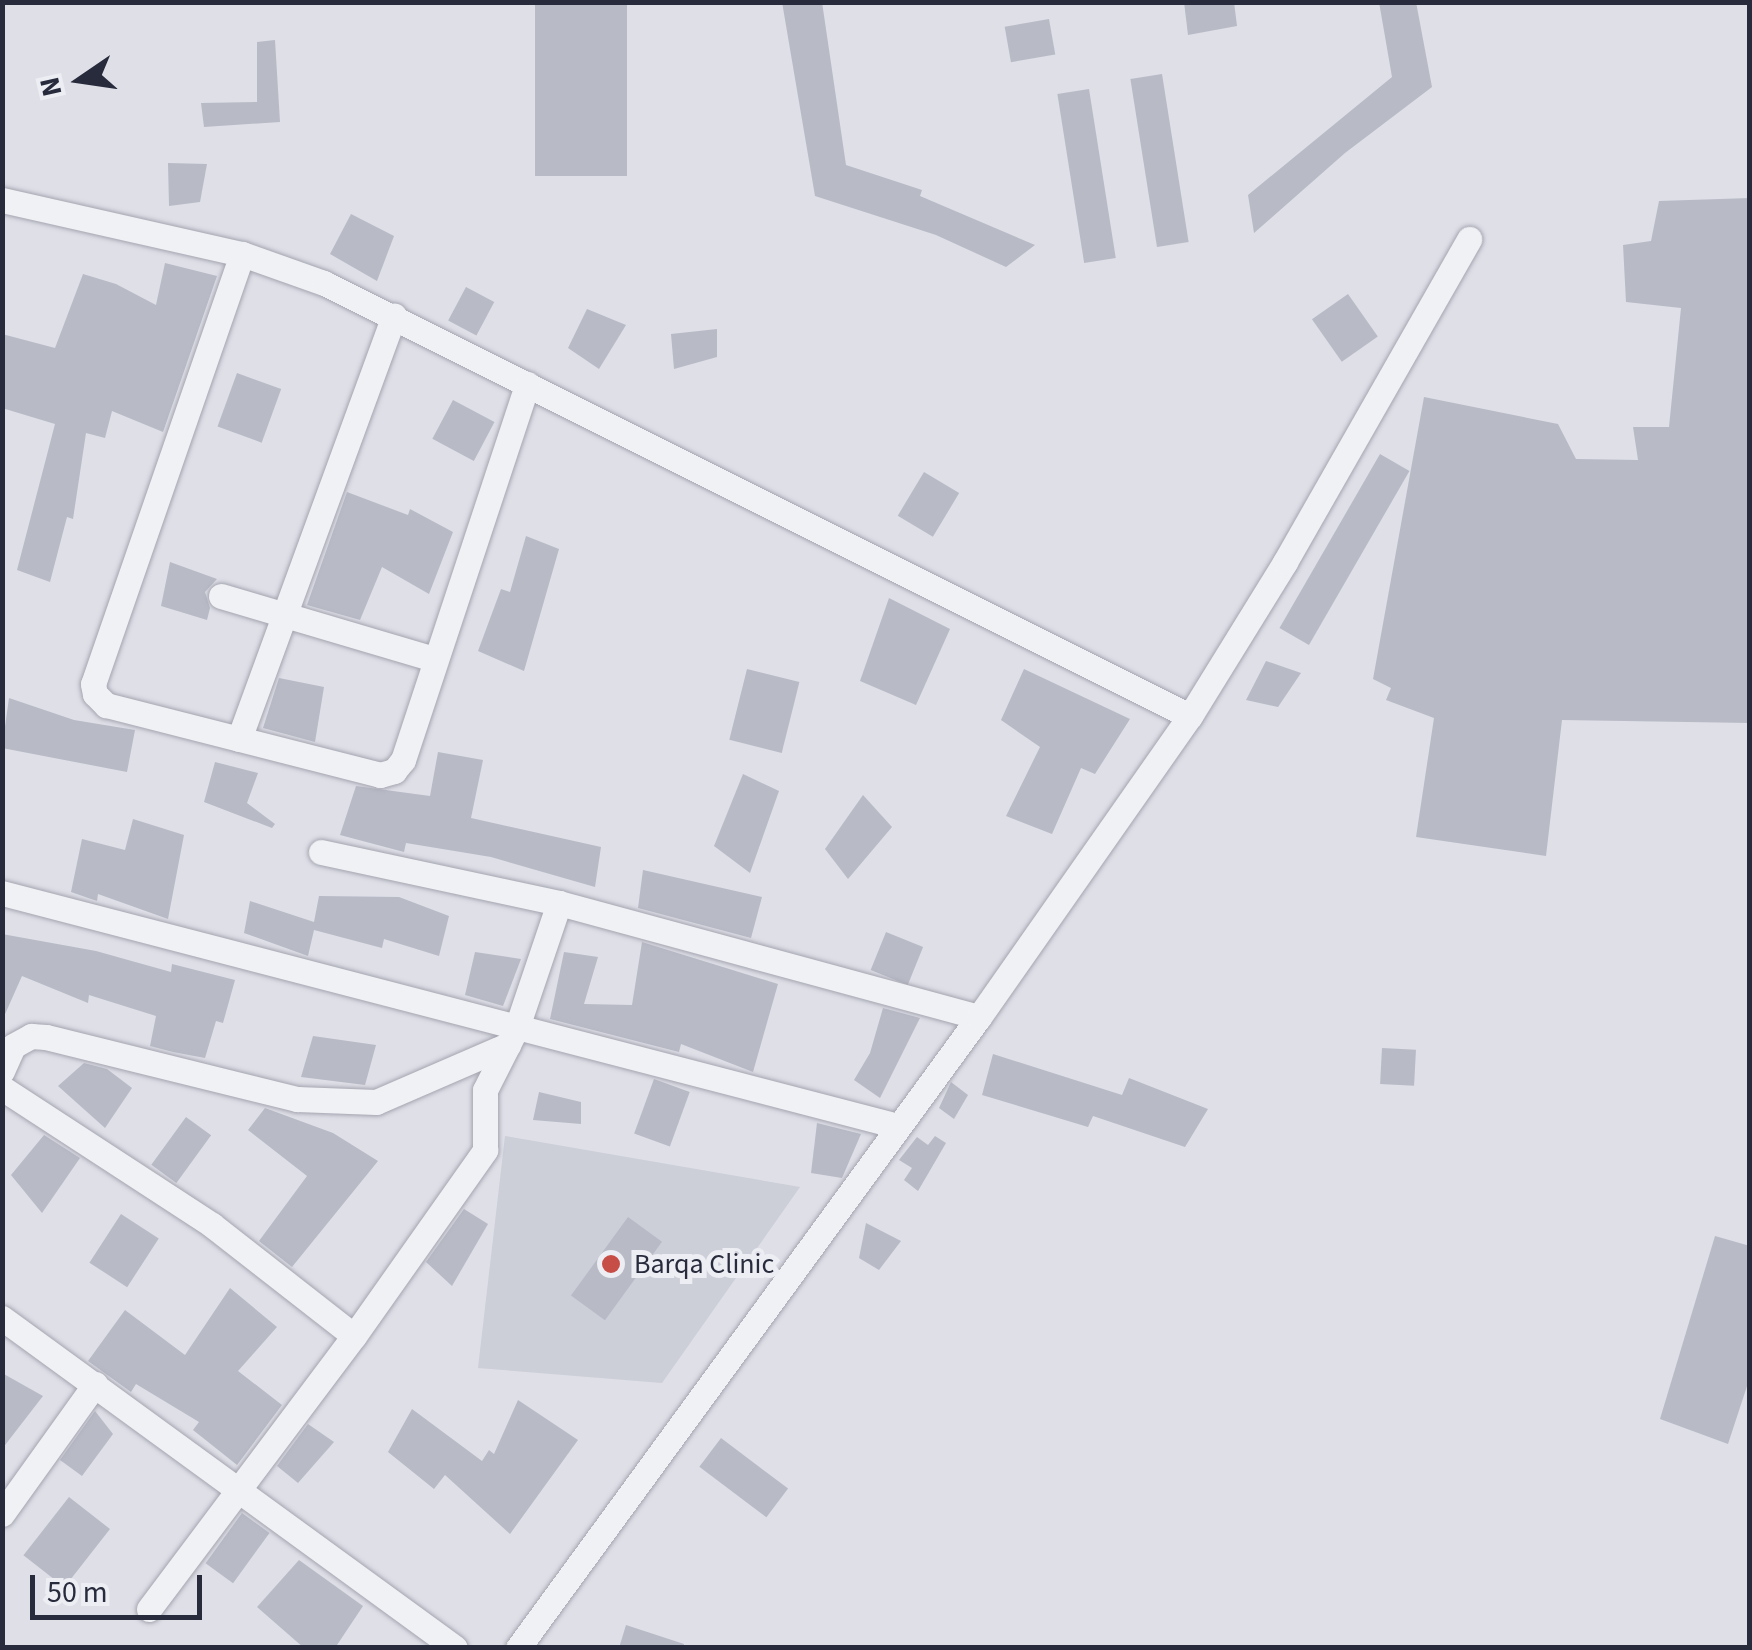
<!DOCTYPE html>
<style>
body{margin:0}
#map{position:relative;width:1752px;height:1650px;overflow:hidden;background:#dedfe7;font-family:"Source Sans 3",sans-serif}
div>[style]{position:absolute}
.built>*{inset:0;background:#ccced8}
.building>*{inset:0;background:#b8bac6;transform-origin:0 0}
.roads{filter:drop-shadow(0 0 2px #a4a5b0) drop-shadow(0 0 2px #a4a5b0)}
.minor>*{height:25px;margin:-12.5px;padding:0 12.5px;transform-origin:12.5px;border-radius:12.5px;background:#f0f1f5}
.dots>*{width:28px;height:28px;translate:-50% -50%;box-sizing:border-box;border:5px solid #edeef4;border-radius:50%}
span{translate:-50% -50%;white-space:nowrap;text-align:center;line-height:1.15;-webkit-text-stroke:10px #edeef4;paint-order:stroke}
.poi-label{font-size:28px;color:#282b3c}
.left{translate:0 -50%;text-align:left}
.frame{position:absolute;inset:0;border:5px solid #282b3c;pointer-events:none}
.north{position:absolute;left:30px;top:30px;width:100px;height:100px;-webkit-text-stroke:8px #edeef4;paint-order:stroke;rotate:257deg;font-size:28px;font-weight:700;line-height:40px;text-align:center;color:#282b3c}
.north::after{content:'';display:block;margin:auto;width:35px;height:45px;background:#282b3c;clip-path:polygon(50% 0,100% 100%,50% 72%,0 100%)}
.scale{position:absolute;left:30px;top:1575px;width:172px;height:45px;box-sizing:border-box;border:5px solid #282b3c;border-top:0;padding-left:12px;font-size:30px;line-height:35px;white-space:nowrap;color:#282b3c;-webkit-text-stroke:8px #edeef4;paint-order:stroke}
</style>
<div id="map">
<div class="built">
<div style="clip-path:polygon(505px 1136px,800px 1187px,662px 1383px,478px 1368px)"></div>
</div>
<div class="building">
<div style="left:535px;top:2px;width:92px;height:174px"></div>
<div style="clip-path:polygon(782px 2px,822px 2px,846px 165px,922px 190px,920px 196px,1035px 245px,1006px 267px,936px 235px,815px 196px)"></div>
<div style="clip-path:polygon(1184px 2px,1234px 2px,1237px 26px,1188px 35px)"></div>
<div style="clip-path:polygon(1379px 2px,1416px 2px,1432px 87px,1345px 153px,1254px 233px,1248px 195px,1392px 77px)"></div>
<div style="left:1049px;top:19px;width:36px;height:45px;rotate:80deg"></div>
<div style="clip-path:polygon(275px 40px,280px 122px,204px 127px,201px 103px,257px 102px,257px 42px)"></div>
<div style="left:1162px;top:74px;width:170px;height:32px;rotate:81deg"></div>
<div style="left:1089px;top:89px;width:171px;height:32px;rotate:81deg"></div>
<div style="clip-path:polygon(168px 163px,207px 164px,200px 202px,169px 206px)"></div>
<div style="clip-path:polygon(1750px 198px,1750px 723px,1562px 720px,1546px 856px,1416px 837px,1434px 718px,1386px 700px,1391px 688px,1373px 679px,1424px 397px,1558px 424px,1576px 459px,1638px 460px,1633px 427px,1669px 427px,1681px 308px,1626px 302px,1623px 245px,1651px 241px,1659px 201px)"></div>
<div style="clip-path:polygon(351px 214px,394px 236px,377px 281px,330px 254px)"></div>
<div style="clip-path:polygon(165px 263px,217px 276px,163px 432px,112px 411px,105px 438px,86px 433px,73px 519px,67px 517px,50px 582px,17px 570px,55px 424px,2px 408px,2px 334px,55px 348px,83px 274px,116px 284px,156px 305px)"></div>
<div style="left:466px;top:287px;width:32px;height:38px;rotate:28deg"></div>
<div style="left:1348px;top:294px;width:52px;height:44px;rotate:55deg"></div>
<div style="clip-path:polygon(587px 309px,626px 325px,599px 369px,568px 348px)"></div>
<div style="clip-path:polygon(717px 329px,717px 357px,674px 369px,671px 334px)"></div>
<div style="left:237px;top:373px;width:47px;height:57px;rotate:20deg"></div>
<div style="left:453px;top:400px;width:47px;height:44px;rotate:28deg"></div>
<div style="left:1380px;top:454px;width:34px;height:201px;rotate:30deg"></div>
<div style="left:924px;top:472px;width:41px;height:51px;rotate:31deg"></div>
<div style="clip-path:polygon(347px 492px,408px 515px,410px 509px,453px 532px,429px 594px,382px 567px,360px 620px,307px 605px)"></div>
<div style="clip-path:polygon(526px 536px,559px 549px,524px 671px,478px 651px,501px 589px,510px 592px)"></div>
<div style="clip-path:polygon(170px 562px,217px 579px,205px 592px,210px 608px,207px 620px,161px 606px)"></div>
<div style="clip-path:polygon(889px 598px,950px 629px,916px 705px,860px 681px)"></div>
<div style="clip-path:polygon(1266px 661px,1301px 673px,1278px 707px,1246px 700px)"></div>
<div style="left:747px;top:669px;width:54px;height:73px;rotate:14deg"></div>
<div style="clip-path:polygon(1024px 669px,1130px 719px,1095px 774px,1081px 768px,1052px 834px,1006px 816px,1040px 747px,1001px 720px)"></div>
<div style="clip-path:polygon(279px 678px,324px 687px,315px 742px,263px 728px)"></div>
<div style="clip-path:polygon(9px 698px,74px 720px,135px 730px,127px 772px,2px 748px)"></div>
<div style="clip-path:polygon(438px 752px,483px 760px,471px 818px,601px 847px,595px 887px,491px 857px,406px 843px,404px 852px,340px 835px,356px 786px,430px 796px)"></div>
<div style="clip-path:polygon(215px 762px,258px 773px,247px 803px,275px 824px,272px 828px,204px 802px)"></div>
<div style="clip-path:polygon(743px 774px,779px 791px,750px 873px,714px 846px)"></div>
<div style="clip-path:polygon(863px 795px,892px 827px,848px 879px,825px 849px)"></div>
<div style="clip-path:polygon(133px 819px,184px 835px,168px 919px,98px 894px,97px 901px,71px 892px,82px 839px,125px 850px)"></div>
<div style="clip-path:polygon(643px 870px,762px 897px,751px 938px,638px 908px)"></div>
<div style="clip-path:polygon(319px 896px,399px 897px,449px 916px,439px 956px,384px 939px,382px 948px,314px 930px,308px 956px,244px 933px,250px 901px,314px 922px)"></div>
<div style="left:886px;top:932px;width:40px;height:41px;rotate:22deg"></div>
<div style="clip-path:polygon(2px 934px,96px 951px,171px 972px,172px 964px,235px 980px,223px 1023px,216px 1021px,205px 1058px,173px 1052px,150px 1046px,156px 1016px,89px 995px,88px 1003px,22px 976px,2px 1021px)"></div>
<div style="clip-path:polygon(642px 942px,778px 984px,753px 1072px,681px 1044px,679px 1052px,550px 1019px,564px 952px,598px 957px,584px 1004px,632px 1005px)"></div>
<div style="clip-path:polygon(475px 952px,521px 959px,503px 1006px,465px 995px)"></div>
<div style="clip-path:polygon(883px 1008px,920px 1018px,880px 1098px,854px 1080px,870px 1053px)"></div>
<div style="clip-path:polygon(313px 1036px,376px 1045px,365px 1085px,301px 1077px)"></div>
<div style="left:1382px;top:1048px;width:34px;height:36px;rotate:3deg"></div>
<div style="clip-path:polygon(993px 1054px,1122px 1095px,1129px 1078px,1208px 1109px,1185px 1147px,1093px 1116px,1088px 1127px,982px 1095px)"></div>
<div style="clip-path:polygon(84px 1063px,107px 1069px,132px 1088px,105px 1128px,58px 1086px)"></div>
<div style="left:654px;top:1079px;width:38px;height:58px;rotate:20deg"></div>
<div style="clip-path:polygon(951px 1082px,968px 1095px,954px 1119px,939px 1108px)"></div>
<div style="clip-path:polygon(539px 1092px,581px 1102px,581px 1124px,533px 1120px)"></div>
<div style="clip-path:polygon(265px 1108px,333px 1133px,378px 1161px,292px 1267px,259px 1241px,307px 1176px,248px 1130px)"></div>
<div style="left:186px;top:1117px;width:31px;height:59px;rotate:36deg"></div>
<div style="clip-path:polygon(817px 1123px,861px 1134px,842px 1178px,811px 1173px)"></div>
<div style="clip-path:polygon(44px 1135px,80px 1158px,42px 1213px,11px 1175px)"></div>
<div style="clip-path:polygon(935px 1136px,946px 1143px,918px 1191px,904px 1180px,912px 1168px,899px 1160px,917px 1137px,928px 1145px)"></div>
<div style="clip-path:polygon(464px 1209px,488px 1224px,452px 1286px,426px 1262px)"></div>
<div style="left:121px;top:1214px;width:45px;height:58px;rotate:33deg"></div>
<div style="left:628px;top:1217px;width:42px;height:97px;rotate:36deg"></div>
<div style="clip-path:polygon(866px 1223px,901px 1241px,879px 1270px,859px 1258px)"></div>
<div style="clip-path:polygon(1715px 1236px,1750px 1246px,1750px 1377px,1728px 1444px,1660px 1419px)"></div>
<div style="clip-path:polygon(230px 1288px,277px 1327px,238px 1371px,282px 1405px,237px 1465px,193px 1430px,199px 1422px,136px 1384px,131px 1392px,88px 1361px,125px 1310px,185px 1355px)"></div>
<div style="clip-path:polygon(2px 1373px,43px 1396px,2px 1449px)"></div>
<div style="clip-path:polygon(518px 1400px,578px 1440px,510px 1534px,445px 1475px,434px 1489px,388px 1452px,412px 1409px,482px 1461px,489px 1450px,494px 1454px)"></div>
<div style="clip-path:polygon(95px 1411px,113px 1434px,82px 1476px,60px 1460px)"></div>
<div style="clip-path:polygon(308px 1424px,334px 1442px,298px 1483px,277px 1466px)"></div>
<div style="left:721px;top:1438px;width:84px;height:36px;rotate:37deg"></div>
<div style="left:69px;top:1497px;width:52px;height:74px;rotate:38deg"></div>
<div style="left:242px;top:1513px;width:34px;height:62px;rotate:36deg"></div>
<div style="clip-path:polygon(299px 1560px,363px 1606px,335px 1648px,304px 1648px,257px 1607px)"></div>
<div style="clip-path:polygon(626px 1625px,684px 1644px,683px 1648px,619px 1648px)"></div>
</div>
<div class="roads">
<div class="minor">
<div style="left:2px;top:200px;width:246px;rotate:12.7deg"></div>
<div style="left:242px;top:254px;width:87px;rotate:19.5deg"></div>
<div style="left:324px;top:283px;width:968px;rotate:26.57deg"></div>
<div style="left:242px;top:254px;width:455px;rotate:109.1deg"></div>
<div style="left:93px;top:684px;width:10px;rotate:79deg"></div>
<div style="left:95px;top:694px;width:16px;rotate:45deg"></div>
<div style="left:106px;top:705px;width:283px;rotate:14.3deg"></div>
<div style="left:380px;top:775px;width:15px;rotate:-16deg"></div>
<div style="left:394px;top:771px;width:14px;rotate:-51deg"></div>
<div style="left:403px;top:760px;width:396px;rotate:-71.7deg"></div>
<div style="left:221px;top:596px;width:222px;rotate:16.5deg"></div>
<div style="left:239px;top:739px;width:451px;rotate:-69.9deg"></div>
<div style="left:321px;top:852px;width:243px;rotate:12.1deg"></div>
<div style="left:559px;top:903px;width:435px;rotate:15.2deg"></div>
<div style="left:2px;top:893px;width:926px;rotate:14.58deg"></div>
<div style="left:2px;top:1071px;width:27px;rotate:-66deg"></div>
<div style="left:13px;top:1046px;width:21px;rotate:-29deg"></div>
<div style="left:31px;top:1036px;width:15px;rotate:4deg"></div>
<div style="left:46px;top:1037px;width:259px;rotate:13.9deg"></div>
<div style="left:297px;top:1099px;width:79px;rotate:2.2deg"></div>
<div style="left:376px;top:1102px;width:144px;rotate:-23.4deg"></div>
<div style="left:2px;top:1088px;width:251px;rotate:33.1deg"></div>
<div style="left:212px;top:1225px;width:180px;rotate:38deg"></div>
<div style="left:2px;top:1318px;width:560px;rotate:36.07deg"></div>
<div style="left:2px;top:1514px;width:160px;rotate:-54.4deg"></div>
<div style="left:149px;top:1609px;width:341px;rotate:-53.1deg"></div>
<div style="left:354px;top:1336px;width:228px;rotate:-54.8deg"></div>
<div style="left:485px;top:1150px;width:60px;rotate:-90deg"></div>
<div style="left:485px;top:1090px;width:71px;rotate:-63.1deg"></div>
<div style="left:517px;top:1027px;width:131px;rotate:-71.3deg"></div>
<div style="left:518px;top:1648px;width:781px;rotate:-53.85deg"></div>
<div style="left:979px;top:1017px;width:368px;rotate:-55deg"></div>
<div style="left:1190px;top:716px;width:181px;rotate:-58.3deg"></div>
<div style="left:1285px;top:562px;width:372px;rotate:-60.3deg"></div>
</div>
</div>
<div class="dots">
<div style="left:611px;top:1264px;background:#c74e47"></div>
</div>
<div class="poi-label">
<span class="left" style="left:634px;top:1264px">Barqa Clinic</span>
</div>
<div class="frame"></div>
<div class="north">N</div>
<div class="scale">50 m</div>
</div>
